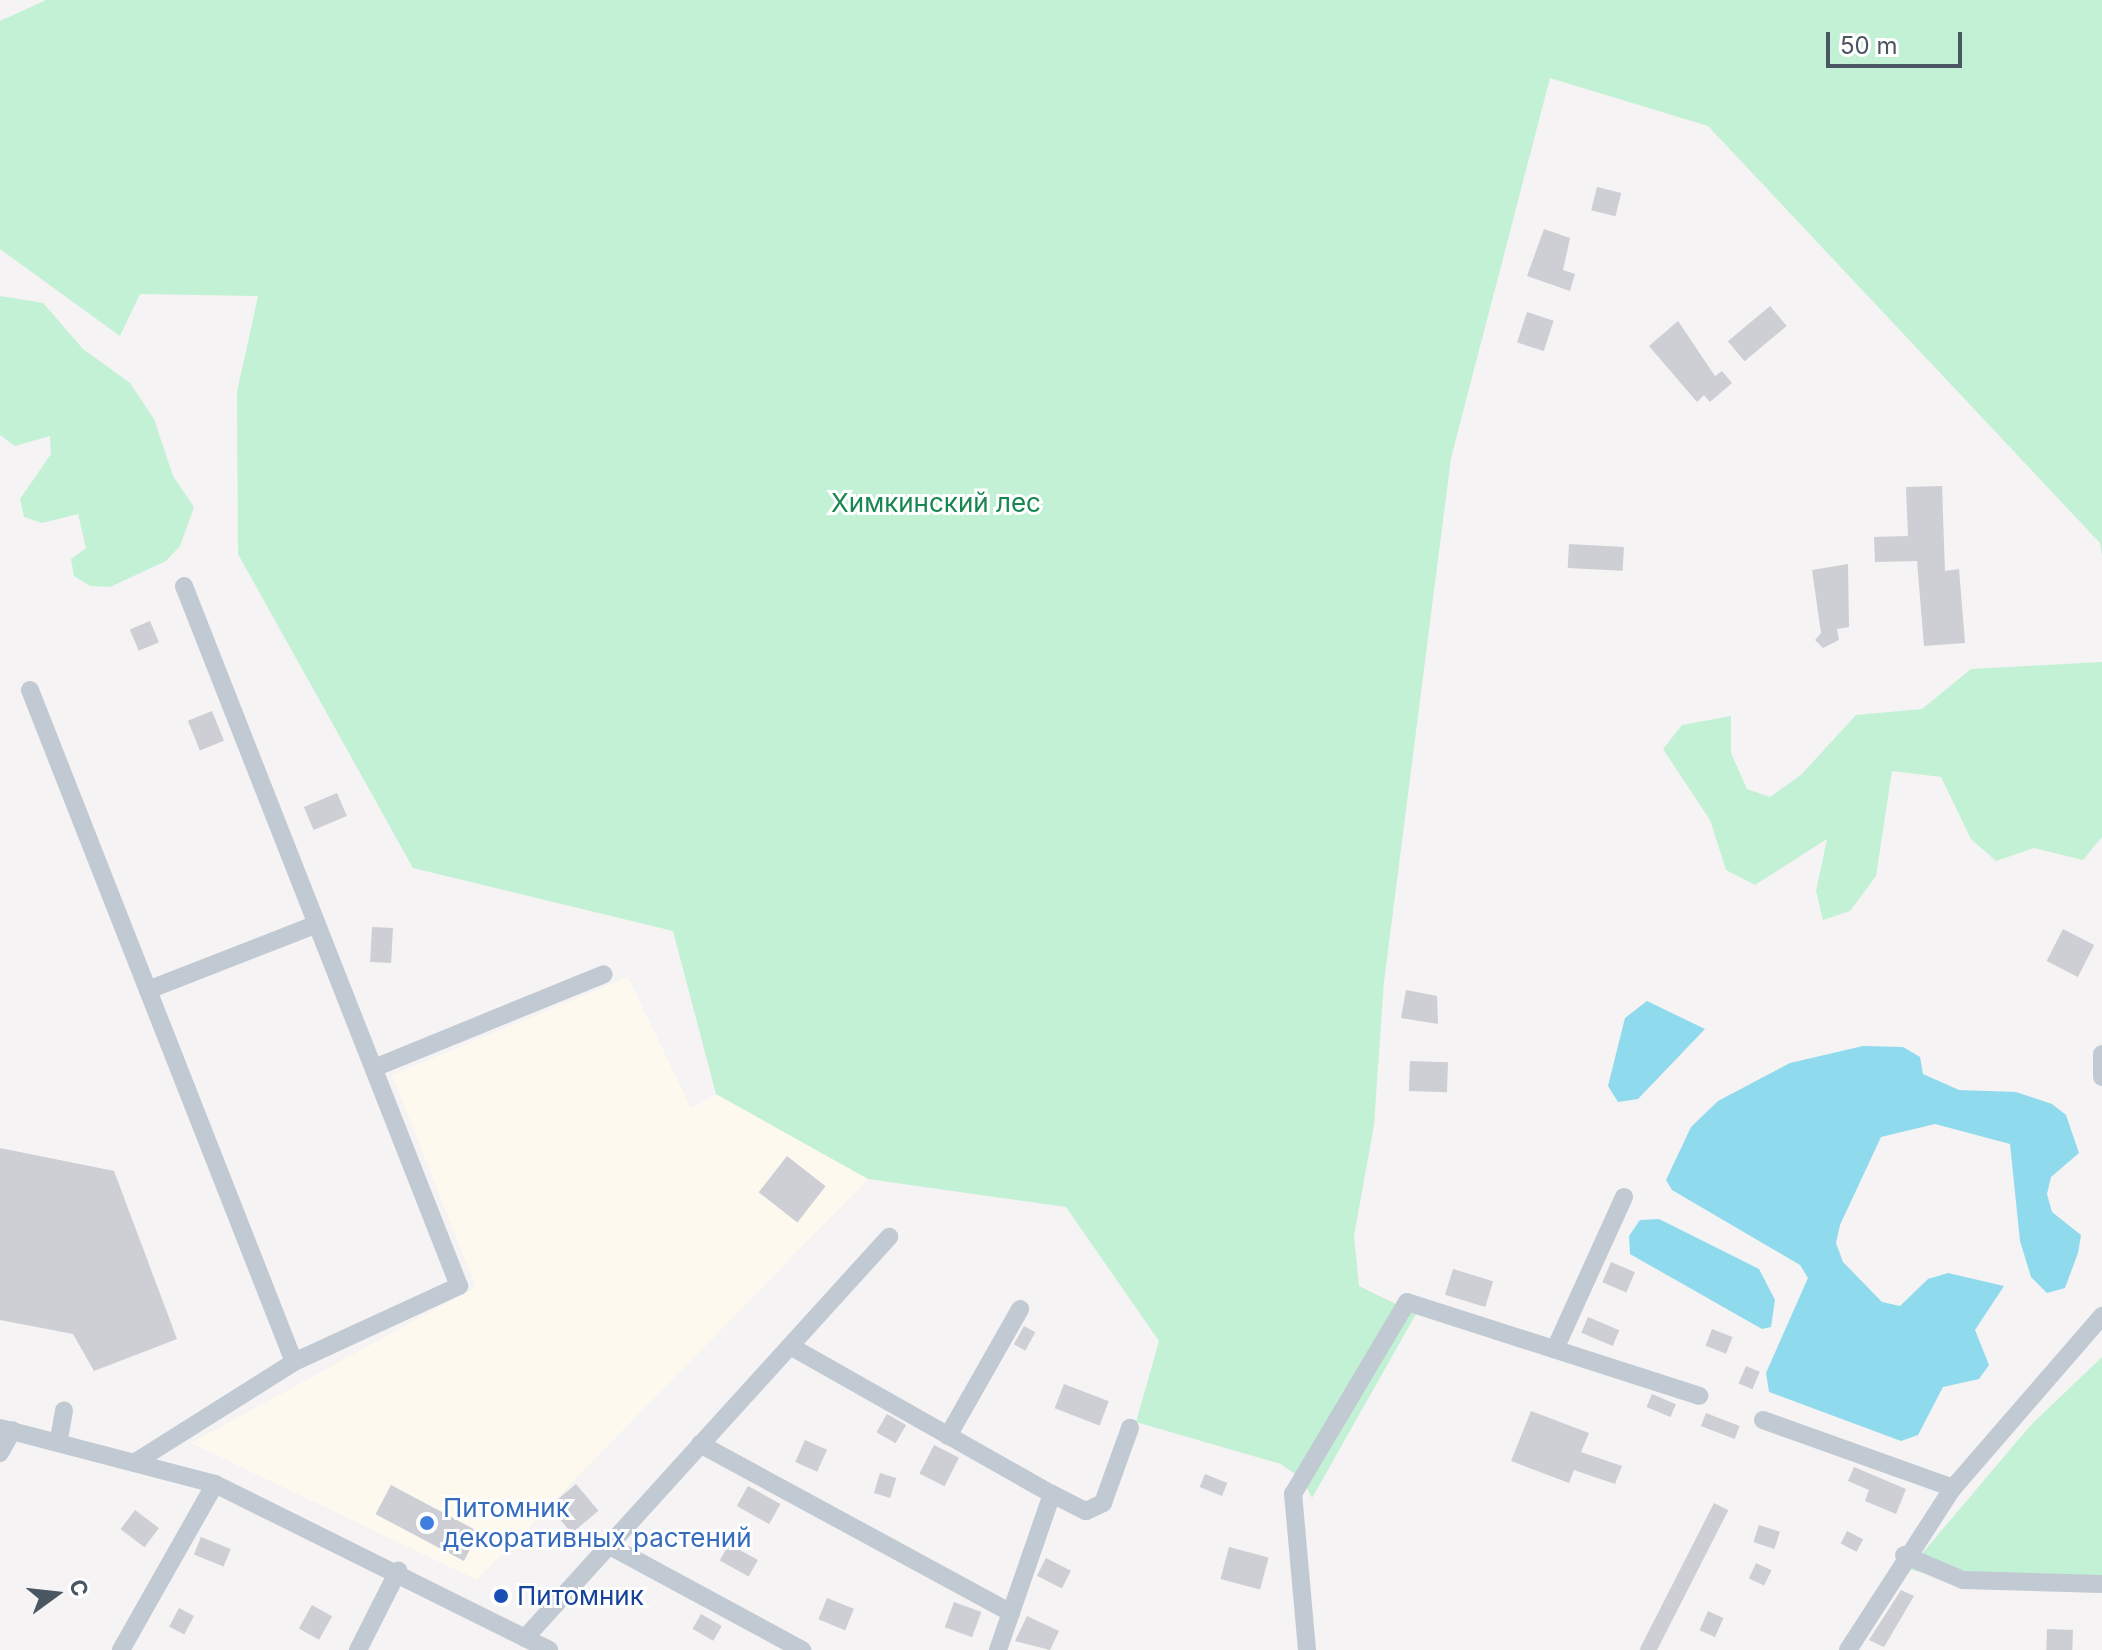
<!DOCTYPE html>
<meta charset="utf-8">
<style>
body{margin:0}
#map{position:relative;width:2102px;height:1650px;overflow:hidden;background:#f5f3f3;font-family:Inter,sans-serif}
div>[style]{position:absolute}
.commercial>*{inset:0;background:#fdf9ef}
.green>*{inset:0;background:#c3f1d5}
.water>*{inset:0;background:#90daee}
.building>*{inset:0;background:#cdcfd5;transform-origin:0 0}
.minor>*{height:18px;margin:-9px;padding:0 9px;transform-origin:9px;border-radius:9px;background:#c1cad2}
.dots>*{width:22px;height:22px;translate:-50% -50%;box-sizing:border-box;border:4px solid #fff;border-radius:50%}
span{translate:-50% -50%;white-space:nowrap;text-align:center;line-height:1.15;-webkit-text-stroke:6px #fff;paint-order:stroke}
.park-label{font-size:26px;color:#17864f}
.shop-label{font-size:26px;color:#366cbe}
.left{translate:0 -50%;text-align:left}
.transit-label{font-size:26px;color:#164399}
.north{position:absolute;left:16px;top:1554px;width:80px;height:80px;-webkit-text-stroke:6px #fff;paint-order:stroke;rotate:75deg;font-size:22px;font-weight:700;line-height:32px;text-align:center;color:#4a5661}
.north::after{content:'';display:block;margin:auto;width:28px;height:36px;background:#4a5661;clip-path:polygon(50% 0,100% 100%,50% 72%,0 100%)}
.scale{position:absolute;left:1826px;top:32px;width:136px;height:36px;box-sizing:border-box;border:4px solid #4a5661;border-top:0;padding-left:10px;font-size:24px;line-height:28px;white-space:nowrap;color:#4a5661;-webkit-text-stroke:6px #fff;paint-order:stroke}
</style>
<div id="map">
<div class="commercial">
<div style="clip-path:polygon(628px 977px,691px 1108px,716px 1094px,868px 1179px,477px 1580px,191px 1443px,476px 1287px,392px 1075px)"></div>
</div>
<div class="green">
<div style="clip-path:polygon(46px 0,2102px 0,2102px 556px,2100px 543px,1708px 126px,1550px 78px,1451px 458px,1384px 982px,1374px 1125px,1354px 1236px,1359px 1286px,1416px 1314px,1312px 1498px,1302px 1479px,1281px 1464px,1136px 1422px,1159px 1341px,1066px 1207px,868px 1179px,716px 1094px,673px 931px,413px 868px,238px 554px,237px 392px,258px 296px,140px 294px,120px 336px,0 249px,0 21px)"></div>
<div style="clip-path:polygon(0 296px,43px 303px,83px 349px,130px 383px,154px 419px,173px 476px,194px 507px,180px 546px,166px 561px,110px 587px,90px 586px,74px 576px,71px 559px,86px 548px,78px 514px,42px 523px,24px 517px,20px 499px,51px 454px,50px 436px,15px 446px,0 435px)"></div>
<div style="clip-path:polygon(2102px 662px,2102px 837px,2083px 860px,2034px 848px,1996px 861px,1971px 839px,1941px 777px,1892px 771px,1876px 876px,1850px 911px,1823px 920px,1816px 891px,1827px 839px,1755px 885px,1726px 870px,1710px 820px,1663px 749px,1682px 725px,1731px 716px,1731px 753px,1747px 789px,1770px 797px,1801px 775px,1856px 715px,1922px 709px,1971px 669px)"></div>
<div style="clip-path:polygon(2102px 1357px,2102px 1583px,1962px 1585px,1909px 1569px,2030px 1426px)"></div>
</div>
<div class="water">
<div style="clip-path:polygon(1647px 1001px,1705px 1029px,1638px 1099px,1618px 1102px,1608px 1086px,1625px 1018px)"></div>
<div style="clip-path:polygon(1863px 1046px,1903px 1047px,1920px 1057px,1923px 1074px,1959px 1090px,2016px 1092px,2052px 1104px,2066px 1115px,2079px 1153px,2051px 1177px,2047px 1194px,2052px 1212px,2081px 1235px,2078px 1253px,2065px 1288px,2047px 1293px,2031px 1277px,2020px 1241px,2010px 1144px,1935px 1124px,1881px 1137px,1840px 1225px,1836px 1243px,1843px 1262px,1882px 1302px,1900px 1306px,1928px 1279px,1948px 1273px,2004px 1286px,1975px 1330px,1989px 1365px,1979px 1379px,1943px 1387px,1918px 1435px,1901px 1441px,1769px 1392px,1766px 1373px,1808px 1278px,1800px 1265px,1672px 1190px,1666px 1180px,1691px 1127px,1718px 1101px,1790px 1063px)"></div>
<div style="clip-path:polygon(1659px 1219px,1759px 1269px,1775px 1300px,1771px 1327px,1762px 1329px,1630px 1254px,1629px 1236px,1640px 1220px)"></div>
</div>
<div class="building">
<div style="left:1597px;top:187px;width:25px;height:24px;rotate:14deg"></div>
<div style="clip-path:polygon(1544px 229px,1570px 238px,1563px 270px,1575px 274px,1570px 291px,1527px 276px)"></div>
<div style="left:1770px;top:306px;width:26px;height:55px;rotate:50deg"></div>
<div style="left:1527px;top:312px;width:28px;height:32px;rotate:18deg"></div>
<div style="clip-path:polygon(1678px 321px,1715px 376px,1722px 371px,1732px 383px,1710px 402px,1704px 395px,1697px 402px,1649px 346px)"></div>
<div style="clip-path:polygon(1942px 486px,1945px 571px,1959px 569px,1965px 643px,1924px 646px,1917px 561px,1875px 562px,1874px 537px,1908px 536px,1906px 487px)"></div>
<div style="left:1569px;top:544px;width:55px;height:24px;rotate:3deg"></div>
<div style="clip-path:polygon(1848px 564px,1849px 627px,1837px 629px,1839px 640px,1823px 648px,1815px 640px,1821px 633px,1812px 570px)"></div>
<div style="left:150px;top:621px;width:23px;height:22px;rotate:67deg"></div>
<div style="left:212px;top:711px;width:32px;height:26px;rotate:68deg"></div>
<div style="left:337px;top:793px;width:25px;height:36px;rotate:67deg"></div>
<div style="left:372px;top:927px;width:21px;height:35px;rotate:3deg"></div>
<div style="left:2063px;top:929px;width:35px;height:36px;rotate:27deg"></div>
<div style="clip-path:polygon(1406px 990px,1437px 996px,1438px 1024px,1401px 1018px)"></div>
<div style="left:1410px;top:1061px;width:38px;height:30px;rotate:2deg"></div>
<div style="clip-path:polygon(0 1148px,114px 1171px,177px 1339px,94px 1371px,73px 1334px,0 1320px)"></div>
<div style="left:787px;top:1156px;width:49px;height:46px;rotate:38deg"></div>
<div style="left:1611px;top:1262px;width:26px;height:22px;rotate:23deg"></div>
<div style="left:1453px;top:1269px;width:42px;height:27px;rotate:17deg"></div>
<div style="left:1588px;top:1317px;width:34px;height:17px;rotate:23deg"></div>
<div style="left:1024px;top:1326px;width:13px;height:21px;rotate:29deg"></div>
<div style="left:1712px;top:1329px;width:22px;height:18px;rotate:21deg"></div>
<div style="left:1746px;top:1366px;width:15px;height:19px;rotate:23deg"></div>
<div style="left:1064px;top:1384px;width:48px;height:26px;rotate:21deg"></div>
<div style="left:1652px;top:1394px;width:26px;height:14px;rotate:23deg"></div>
<div style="clip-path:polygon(1531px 1411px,1589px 1433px,1581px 1452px,1622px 1466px,1615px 1484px,1574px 1470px,1569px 1483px,1511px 1461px)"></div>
<div style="left:1706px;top:1413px;width:36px;height:14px;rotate:21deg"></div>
<div style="left:887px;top:1414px;width:22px;height:21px;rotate:30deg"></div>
<div style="left:805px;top:1440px;width:24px;height:24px;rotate:24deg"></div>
<div style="left:934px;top:1445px;width:28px;height:32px;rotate:27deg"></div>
<div style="clip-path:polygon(1854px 1467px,1906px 1489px,1896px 1514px,1865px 1501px,1869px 1490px,1848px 1481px)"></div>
<div style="left:880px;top:1473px;width:17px;height:21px;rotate:17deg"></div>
<div style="left:1205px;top:1474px;width:24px;height:14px;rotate:22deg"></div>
<div style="left:576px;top:1484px;width:35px;height:35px;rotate:50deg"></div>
<div style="left:391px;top:1485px;width:100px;height:33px;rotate:28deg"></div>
<div style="left:748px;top:1486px;width:37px;height:23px;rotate:29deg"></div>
<div style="left:1714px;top:1503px;width:16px;height:164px;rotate:27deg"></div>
<div style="left:135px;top:1510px;width:30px;height:24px;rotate:37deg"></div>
<div style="left:1759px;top:1525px;width:22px;height:18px;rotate:18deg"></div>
<div style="left:1847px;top:1531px;width:18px;height:14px;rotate:27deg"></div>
<div style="left:201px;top:1537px;width:32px;height:19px;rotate:22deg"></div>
<div style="left:729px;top:1544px;width:33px;height:19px;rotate:29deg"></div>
<div style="left:1229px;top:1547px;width:41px;height:33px;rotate:15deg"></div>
<div style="left:1046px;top:1558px;width:28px;height:20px;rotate:27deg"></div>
<div style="left:1756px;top:1563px;width:17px;height:17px;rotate:25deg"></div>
<div style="clip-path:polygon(1901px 1590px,1914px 1596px,1884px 1647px,1869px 1640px)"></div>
<div style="left:827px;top:1598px;width:29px;height:23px;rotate:22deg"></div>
<div style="left:954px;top:1602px;width:29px;height:27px;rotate:20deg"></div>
<div style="left:312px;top:1605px;width:23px;height:27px;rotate:29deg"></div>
<div style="left:179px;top:1608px;width:17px;height:21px;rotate:28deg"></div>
<div style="left:1708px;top:1611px;width:17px;height:21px;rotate:24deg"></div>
<div style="left:701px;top:1614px;width:24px;height:17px;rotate:30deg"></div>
<div style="clip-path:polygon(1027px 1616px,1059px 1631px,1050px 1650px,1015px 1641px)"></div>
<div style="left:2047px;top:1629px;width:26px;height:21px;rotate:2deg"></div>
</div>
<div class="minor">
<div style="left:30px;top:690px;width:722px;rotate:68.55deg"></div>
<div style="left:148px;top:990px;width:181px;rotate:-21.3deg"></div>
<div style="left:2102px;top:1054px;width:23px;rotate:90deg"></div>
<div style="left:374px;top:1068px;width:248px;rotate:-22.2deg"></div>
<div style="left:790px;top:1346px;width:301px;rotate:29.5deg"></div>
<div style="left:1052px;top:1494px;width:165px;rotate:109.1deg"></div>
<div style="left:1555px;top:1349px;width:167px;rotate:-65.6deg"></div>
<div style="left:1763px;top:1420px;width:202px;rotate:19.7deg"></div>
<div style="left:0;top:1428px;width:222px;rotate:14.6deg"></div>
<div style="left:215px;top:1484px;width:373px;rotate:26.4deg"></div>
<div style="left:948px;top:1436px;width:146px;rotate:-60.4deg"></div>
<div style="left:59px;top:1439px;width:29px;rotate:-80deg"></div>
<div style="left:700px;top:1444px;width:354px;rotate:28.5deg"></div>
<div style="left:0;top:1453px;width:26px;rotate:-61deg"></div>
<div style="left:137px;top:1461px;width:186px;rotate:-32.2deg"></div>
<div style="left:294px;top:1362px;width:182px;rotate:-24.7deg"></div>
<div style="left:459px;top:1286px;width:752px;rotate:-111.45deg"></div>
<div style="left:1052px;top:1494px;width:38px;rotate:27deg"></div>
<div style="left:1086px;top:1511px;width:19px;rotate:-25deg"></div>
<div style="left:1103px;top:1503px;width:80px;rotate:-70.2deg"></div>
<div style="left:608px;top:1545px;width:221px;rotate:28.4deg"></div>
<div style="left:1904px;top:1555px;width:64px;rotate:23deg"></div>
<div style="left:1963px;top:1580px;width:139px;rotate:1.6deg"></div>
<div style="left:525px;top:1638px;width:542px;rotate:-47.77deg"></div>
<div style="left:121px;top:1650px;width:191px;rotate:-60.5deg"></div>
<div style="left:358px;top:1650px;width:89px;rotate:-63.1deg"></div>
<div style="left:1307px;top:1650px;width:157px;rotate:-95.1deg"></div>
<div style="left:1293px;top:1494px;width:223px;rotate:-59.3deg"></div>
<div style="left:1407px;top:1302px;width:307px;rotate:17.8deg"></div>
<div style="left:1848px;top:1650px;width:193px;rotate:-57.1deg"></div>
<div style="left:1953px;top:1488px;width:228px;rotate:-49.1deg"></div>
</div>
<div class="dots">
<div style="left:427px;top:1523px;background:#3f7fe0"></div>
<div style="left:501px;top:1596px;background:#1a4fb4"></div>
</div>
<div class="park-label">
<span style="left:936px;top:503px">Химкинский лес</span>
</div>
<div class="shop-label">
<span class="left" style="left:443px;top:1523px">Питомник<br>декоративных растений</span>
</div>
<div class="transit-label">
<span class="left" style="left:517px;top:1596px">Питомник</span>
</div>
<div class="north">С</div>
<div class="scale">50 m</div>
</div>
